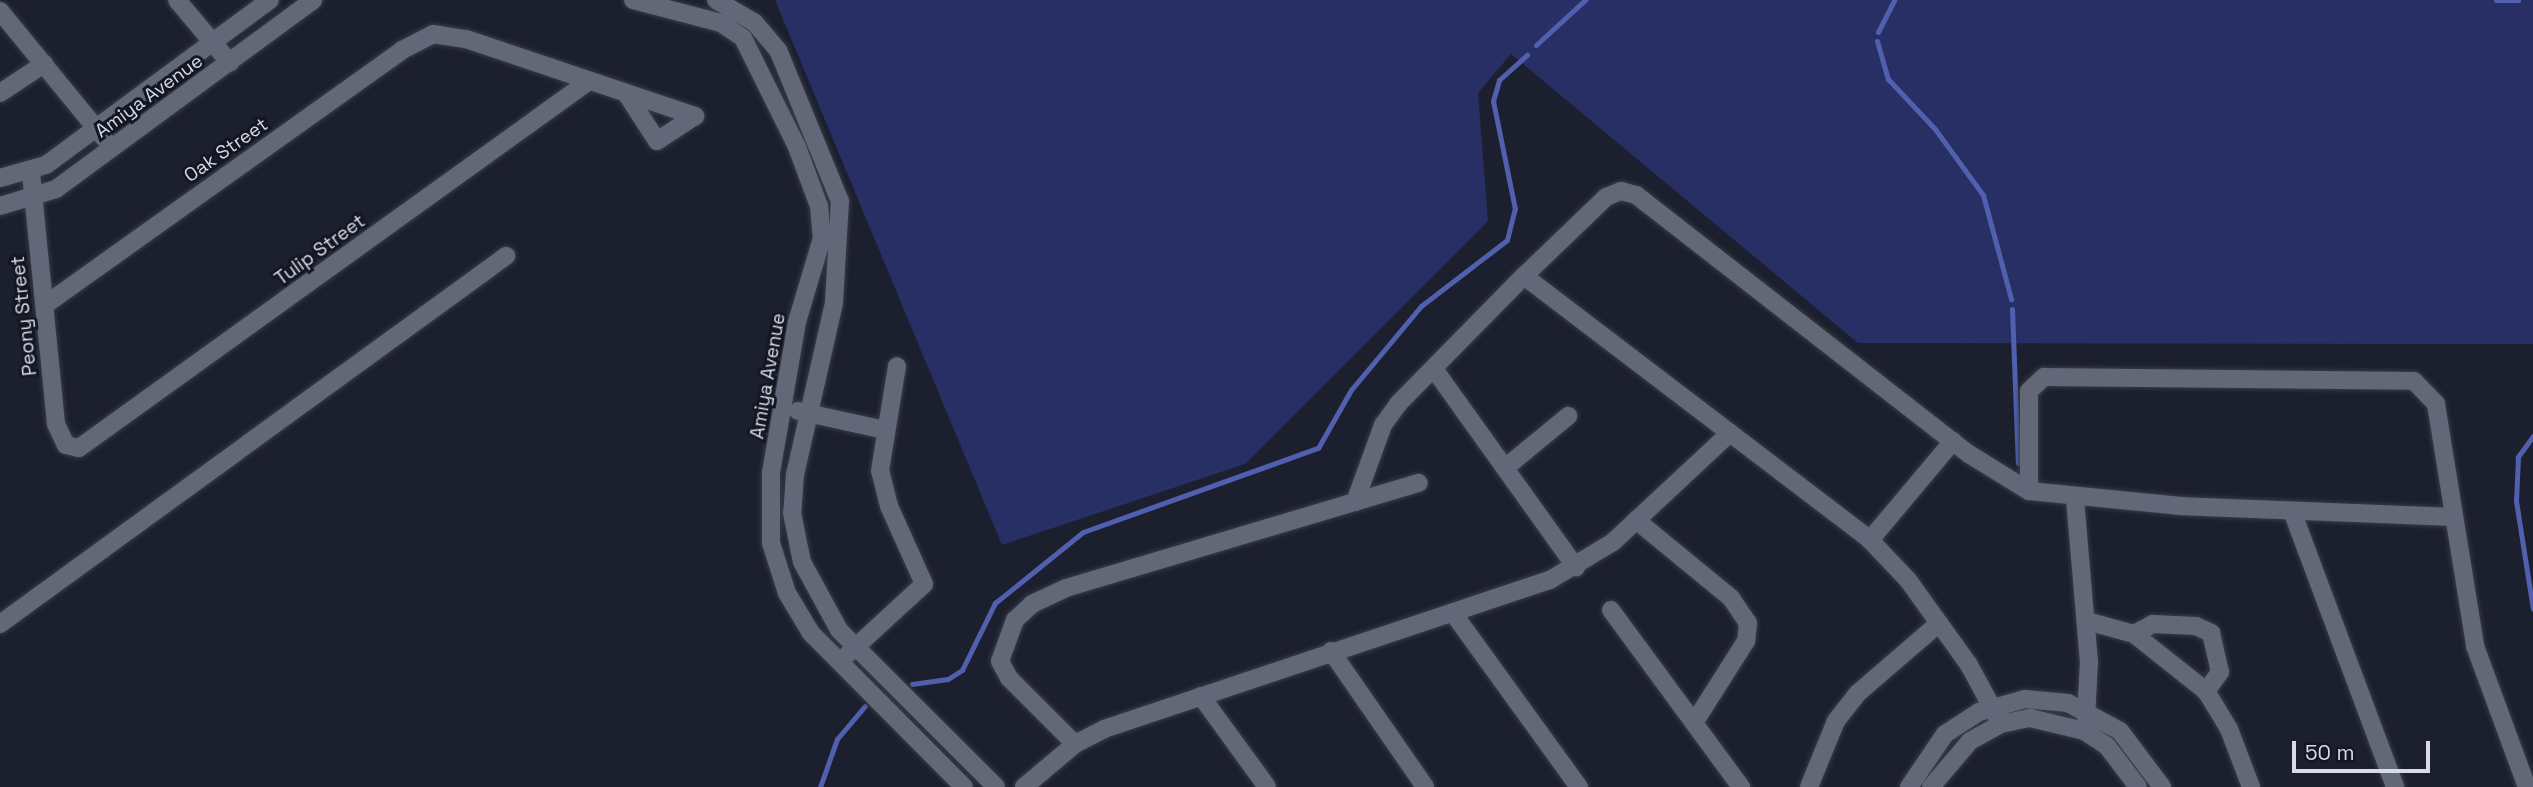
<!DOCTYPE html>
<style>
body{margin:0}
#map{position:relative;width:2533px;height:787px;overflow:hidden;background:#1c202e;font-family:"Space Grotesk",sans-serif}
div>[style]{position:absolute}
.green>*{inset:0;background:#272f64}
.stream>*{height:5px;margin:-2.5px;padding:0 2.5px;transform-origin:2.5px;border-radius:2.5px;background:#5160ae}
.roads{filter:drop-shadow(0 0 2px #393b47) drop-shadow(0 0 2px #393b47)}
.minor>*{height:18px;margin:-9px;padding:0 9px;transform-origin:9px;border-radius:9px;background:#636879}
span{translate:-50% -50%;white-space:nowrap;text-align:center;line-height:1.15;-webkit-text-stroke:6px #131724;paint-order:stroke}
.street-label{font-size:19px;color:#d8dbe4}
.scale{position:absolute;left:2292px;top:741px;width:138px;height:32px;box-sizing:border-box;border:4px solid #d8dbe4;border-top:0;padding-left:9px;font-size:21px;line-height:24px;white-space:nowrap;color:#d8dbe4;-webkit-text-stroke:5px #131724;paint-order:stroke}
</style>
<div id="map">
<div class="green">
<div style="clip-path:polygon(775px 0,2533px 0,2533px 344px,1858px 343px,1511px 54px,1478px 93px,1488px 221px,1245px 464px,1002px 545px)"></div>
</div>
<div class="stream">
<div style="left:2496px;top:0;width:22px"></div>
<div style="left:1878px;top:32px;width:36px;rotate:-63deg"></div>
<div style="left:1877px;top:41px;width:40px;rotate:74deg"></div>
<div style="left:1888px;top:79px;width:69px;rotate:46.8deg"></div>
<div style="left:1935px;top:129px;width:82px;rotate:54deg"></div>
<div style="left:1983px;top:195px;width:108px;rotate:74.9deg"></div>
<div style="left:1536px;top:45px;width:67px;rotate:-42.6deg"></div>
<div style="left:2012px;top:309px;width:154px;rotate:87.8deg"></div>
<div style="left:2533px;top:436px;width:26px;rotate:126deg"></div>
<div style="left:2518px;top:457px;width:44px;rotate:92.6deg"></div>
<div style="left:2516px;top:501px;width:109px;rotate:81.1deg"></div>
<div style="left:912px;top:684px;width:36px;rotate:-8deg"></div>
<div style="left:948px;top:679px;width:17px;rotate:-33deg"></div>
<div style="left:962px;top:670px;width:75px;rotate:-63.8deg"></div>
<div style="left:995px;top:603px;width:113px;rotate:-38.9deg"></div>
<div style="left:1083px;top:532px;width:250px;rotate:-19.7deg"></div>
<div style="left:1318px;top:448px;width:67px;rotate:-60.4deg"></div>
<div style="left:1351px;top:390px;width:109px;rotate:-50.2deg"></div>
<div style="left:1421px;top:306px;width:108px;rotate:-37.5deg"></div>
<div style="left:1507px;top:240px;width:32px;rotate:-76deg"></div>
<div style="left:1515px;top:209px;width:110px;rotate:-101.5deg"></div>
<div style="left:1493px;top:101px;width:22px;rotate:-74deg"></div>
<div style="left:1499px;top:80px;width:38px;rotate:-42deg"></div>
<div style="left:820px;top:787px;width:51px;rotate:-70.5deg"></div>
<div style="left:837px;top:739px;width:43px;rotate:-49.7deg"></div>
</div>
<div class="roads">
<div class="minor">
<div style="left:177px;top:0;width:82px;rotate:49.9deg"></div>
<div style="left:633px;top:0;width:91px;rotate:14.6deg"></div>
<div style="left:721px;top:23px;width:27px;rotate:34deg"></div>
<div style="left:743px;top:38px;width:122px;rotate:63.6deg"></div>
<div style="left:797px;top:147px;width:63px;rotate:69.6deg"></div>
<div style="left:819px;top:206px;width:32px;rotate:85deg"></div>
<div style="left:822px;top:238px;width:88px;rotate:106.6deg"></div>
<div style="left:797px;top:322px;width:153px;rotate:99.8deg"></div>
<div style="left:771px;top:473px;width:70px;rotate:90deg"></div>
<div style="left:771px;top:543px;width:52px;rotate:72.3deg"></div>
<div style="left:787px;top:593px;width:47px;rotate:59deg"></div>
<div style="left:811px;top:633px;width:217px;rotate:45.2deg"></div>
<div style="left:716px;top:0;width:45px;rotate:30.5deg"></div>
<div style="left:755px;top:23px;width:35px;rotate:50deg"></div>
<div style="left:778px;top:50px;width:163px;rotate:67.7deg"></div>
<div style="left:840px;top:201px;width:102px;rotate:93.4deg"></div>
<div style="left:834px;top:303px;width:175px;rotate:102.8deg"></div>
<div style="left:795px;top:474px;width:39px;rotate:94deg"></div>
<div style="left:792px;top:513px;width:50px;rotate:78.5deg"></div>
<div style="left:802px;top:562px;width:77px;rotate:61.4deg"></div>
<div style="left:839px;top:630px;width:222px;rotate:45deg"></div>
<div style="left:0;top:11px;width:164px;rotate:50.7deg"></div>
<div style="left:0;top:93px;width:53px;rotate:-33.4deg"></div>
<div style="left:626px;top:93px;width:57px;rotate:57.1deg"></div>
<div style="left:657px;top:141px;width:45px;rotate:-33.3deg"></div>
<div style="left:31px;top:173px;width:252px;rotate:84.3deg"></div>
<div style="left:56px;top:424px;width:23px;rotate:65deg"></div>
<div style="left:66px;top:445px;width:13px;rotate:13deg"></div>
<div style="left:79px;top:448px;width:628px;rotate:-35.74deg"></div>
<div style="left:0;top:178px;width:48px;rotate:-15.8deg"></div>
<div style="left:46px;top:165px;width:278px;rotate:-36.4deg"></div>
<div style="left:0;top:206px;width:59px;rotate:-16.9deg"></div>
<div style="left:56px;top:189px;width:319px;rotate:-36.3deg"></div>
<div style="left:1524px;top:276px;width:435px;rotate:37.3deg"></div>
<div style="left:1870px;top:540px;width:55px;rotate:46.5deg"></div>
<div style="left:1908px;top:580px;width:105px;rotate:54.3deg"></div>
<div style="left:1969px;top:665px;width:67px;rotate:61.5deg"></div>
<div style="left:45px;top:305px;width:439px;rotate:-35.5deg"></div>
<div style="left:402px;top:50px;width:35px;rotate:-27deg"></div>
<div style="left:433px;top:34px;width:33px;rotate:9deg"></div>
<div style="left:466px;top:39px;width:242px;rotate:18.6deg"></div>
<div style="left:1434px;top:369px;width:244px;rotate:54.4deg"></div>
<div style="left:798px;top:411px;width:89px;rotate:12.3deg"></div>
<div style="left:1505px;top:468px;width:82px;rotate:-39.5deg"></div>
<div style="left:2029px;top:491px;width:100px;rotate:-90deg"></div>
<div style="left:2029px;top:391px;width:21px;rotate:-43deg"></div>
<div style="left:2044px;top:377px;width:370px;rotate:0.6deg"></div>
<div style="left:2414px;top:381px;width:32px;rotate:46deg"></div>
<div style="left:2436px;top:404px;width:245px;rotate:80.8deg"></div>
<div style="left:2475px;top:646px;width:150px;rotate:69.8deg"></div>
<div style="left:2075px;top:499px;width:163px;rotate:85.1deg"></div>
<div style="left:2089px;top:661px;width:57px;rotate:93deg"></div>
<div style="left:1355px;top:502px;width:82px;rotate:-70deg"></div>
<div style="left:1383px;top:425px;width:27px;rotate:-54deg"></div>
<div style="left:1399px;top:403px;width:178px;rotate:-45.5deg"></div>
<div style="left:1524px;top:276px;width:114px;rotate:-43.9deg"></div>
<div style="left:1606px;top:197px;width:16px;rotate:-22deg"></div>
<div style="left:1621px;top:191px;width:16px;rotate:15deg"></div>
<div style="left:1636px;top:195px;width:422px;rotate:37.9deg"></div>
<div style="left:1969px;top:454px;width:70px;rotate:31.7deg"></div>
<div style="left:2029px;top:491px;width:153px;rotate:5.6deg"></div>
<div style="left:2181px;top:506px;width:271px;rotate:2.3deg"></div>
<div style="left:2292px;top:511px;width:295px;rotate:69.5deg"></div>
<div style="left:1636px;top:520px;width:123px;rotate:39.4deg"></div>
<div style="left:1731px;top:598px;width:30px;rotate:56deg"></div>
<div style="left:1748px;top:623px;width:18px;rotate:96deg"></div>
<div style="left:1746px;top:641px;width:97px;rotate:122.4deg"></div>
<div style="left:1870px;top:540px;width:129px;rotate:-50deg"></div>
<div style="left:1611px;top:610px;width:220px;rotate:53.7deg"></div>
<div style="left:1453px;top:613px;width:215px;rotate:54.1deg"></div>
<div style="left:2087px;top:621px;width:49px;rotate:15.5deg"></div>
<div style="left:2134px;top:634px;width:92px;rotate:38.4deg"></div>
<div style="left:2206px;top:691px;width:44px;rotate:58.8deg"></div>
<div style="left:2229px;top:729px;width:62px;rotate:69.2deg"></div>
<div style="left:0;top:624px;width:626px;rotate:-36.03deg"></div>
<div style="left:2134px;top:634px;width:21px;rotate:-28deg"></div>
<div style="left:2153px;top:624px;width:43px;rotate:2.7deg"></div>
<div style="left:2196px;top:626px;width:17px;rotate:25deg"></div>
<div style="left:2211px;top:633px;width:40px;rotate:77deg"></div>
<div style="left:2220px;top:672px;width:24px;rotate:126deg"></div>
<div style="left:1331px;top:651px;width:165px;rotate:55.3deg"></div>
<div style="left:848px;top:654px;width:103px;rotate:-42.6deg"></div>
<div style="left:924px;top:584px;width:85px;rotate:-114.2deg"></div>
<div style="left:889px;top:506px;width:36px;rotate:-104deg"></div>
<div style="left:880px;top:471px;width:106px;rotate:-80.8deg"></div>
<div style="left:1201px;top:696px;width:112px;rotate:54deg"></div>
<div style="left:1075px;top:744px;width:93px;rotate:-135deg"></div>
<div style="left:1009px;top:678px;width:19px;rotate:-118deg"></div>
<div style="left:1000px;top:661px;width:44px;rotate:-69.9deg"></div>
<div style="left:1015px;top:620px;width:23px;rotate:-43deg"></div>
<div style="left:1032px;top:604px;width:38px;rotate:-25deg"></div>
<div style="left:1066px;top:588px;width:368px;rotate:-16.6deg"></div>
<div style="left:1024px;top:787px;width:67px;rotate:-40.1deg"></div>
<div style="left:1075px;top:744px;width:33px;rotate:-27deg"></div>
<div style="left:1104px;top:729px;width:470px;rotate:-18.5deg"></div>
<div style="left:1550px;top:580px;width:74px;rotate:-31.1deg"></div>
<div style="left:1613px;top:542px;width:160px;rotate:-43deg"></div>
<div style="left:1809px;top:787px;width:71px;rotate:-67.8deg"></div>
<div style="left:1836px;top:721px;width:36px;rotate:-52deg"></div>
<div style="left:1858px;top:693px;width:107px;rotate:-40.8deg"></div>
<div style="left:1909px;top:787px;width:64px;rotate:-55.8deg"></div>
<div style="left:1945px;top:734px;width:40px;rotate:-32.9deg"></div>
<div style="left:1979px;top:712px;width:48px;rotate:-15.8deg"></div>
<div style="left:2025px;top:699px;width:43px;rotate:5.3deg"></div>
<div style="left:2068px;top:703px;width:59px;rotate:28.3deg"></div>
<div style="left:2120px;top:731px;width:70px;rotate:53.1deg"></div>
<div style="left:1931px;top:787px;width:60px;rotate:-49.7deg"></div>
<div style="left:1970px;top:741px;width:35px;rotate:-29deg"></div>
<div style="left:2001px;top:724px;width:30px;rotate:-12deg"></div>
<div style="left:2030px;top:718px;width:56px;rotate:13.5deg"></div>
<div style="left:2084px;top:731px;width:27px;rotate:33deg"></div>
<div style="left:2107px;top:746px;width:51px;rotate:52.9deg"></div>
</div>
</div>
<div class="street-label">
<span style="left:149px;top:96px;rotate:-36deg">Amiya Avenue</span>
<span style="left:226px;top:150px;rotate:-35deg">Oak Street</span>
<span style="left:320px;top:250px;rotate:-36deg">Tulip Street</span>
<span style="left:24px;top:316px;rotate:-96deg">Peony Street</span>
<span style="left:768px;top:376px;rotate:-80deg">Amiya Avenue</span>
</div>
<div class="scale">50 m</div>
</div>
